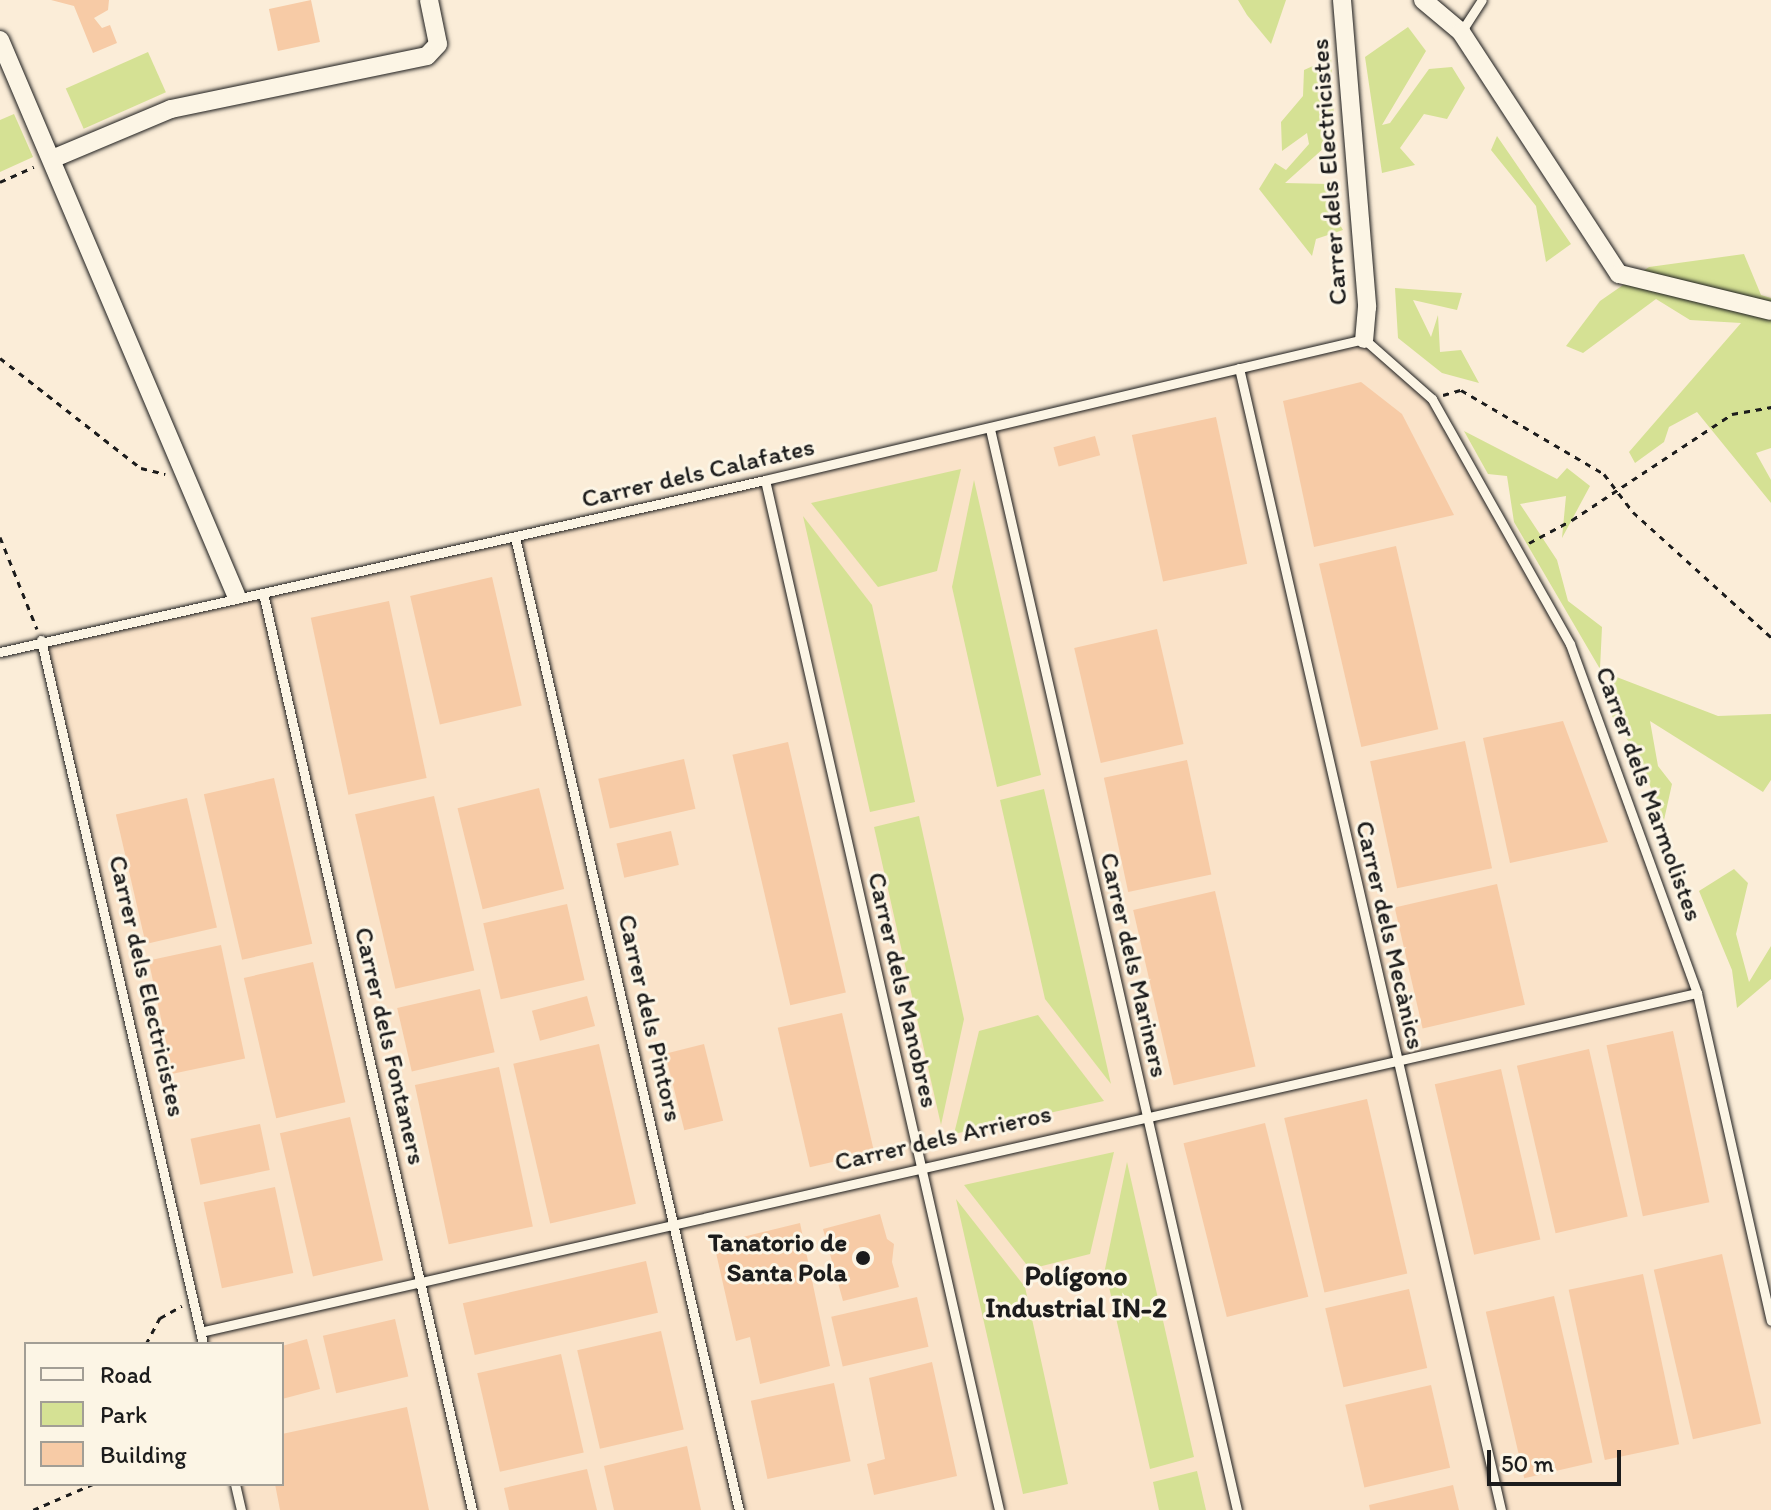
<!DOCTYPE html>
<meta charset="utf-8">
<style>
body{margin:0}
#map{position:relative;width:1771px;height:1510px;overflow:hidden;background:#fbedd8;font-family:Itim,sans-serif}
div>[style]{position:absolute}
.built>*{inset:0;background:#fae3c9}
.green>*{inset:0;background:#d5e194;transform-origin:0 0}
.building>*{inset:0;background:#f7cba6;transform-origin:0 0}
.path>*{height:3px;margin-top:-1.5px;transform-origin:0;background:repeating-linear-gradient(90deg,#1c1c1c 0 6px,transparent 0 12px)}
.roads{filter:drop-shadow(0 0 2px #1c1c1c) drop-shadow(0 0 2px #1c1c1c)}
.lane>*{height:9px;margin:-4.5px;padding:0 4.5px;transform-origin:4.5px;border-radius:4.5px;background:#fcf5e5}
.street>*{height:18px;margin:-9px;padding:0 9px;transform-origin:9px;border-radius:9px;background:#fcf5e5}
.dots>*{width:22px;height:22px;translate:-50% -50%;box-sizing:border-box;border:4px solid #fcf5e5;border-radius:50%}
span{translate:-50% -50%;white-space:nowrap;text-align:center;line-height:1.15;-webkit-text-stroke:6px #fcf5e5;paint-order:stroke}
.street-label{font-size:26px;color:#1c1c1c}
.poi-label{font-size:26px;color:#1c1c1c;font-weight:700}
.right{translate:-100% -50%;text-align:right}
.neighbourhood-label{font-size:28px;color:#1c1c1c;font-weight:700}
.legend{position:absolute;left:24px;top:1342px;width:260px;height:144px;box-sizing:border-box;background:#fcf5e5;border:2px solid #a29e95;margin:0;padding:10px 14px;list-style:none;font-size:24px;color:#1c1c1c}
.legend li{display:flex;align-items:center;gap:16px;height:40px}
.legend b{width:40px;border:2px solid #a29e95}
.scale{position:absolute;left:1487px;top:1450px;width:134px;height:36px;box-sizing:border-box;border:4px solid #1c1c1c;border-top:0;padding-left:10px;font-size:24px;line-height:28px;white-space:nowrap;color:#1c1c1c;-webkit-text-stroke:6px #fcf5e5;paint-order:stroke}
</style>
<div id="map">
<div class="built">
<div style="clip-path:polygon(1364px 339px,1432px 399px,1570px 644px,1697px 993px,1771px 1321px,1771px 1510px,241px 1510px,235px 1484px,282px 1484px,282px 1344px,203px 1344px,44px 647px,236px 595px)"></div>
</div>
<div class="green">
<div style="clip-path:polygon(1238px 0,1286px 0,1271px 44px,1247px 15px)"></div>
<div style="clip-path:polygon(1408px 27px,1426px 51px,1382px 125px,1390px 123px,1429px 69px,1452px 67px,1465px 88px,1447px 119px,1424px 114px,1400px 148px,1415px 165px,1382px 173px,1365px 57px)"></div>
<div style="left:148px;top:52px;width:44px;height:90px;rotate:66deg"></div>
<div style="clip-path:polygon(1331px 58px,1335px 138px,1285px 183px,1329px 184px,1331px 210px,1343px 230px,1316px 239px,1312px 256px,1259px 189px,1275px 163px,1286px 170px,1309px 144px,1307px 133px,1282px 151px,1281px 122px,1303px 96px,1304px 70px)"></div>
<div style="clip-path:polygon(14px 114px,33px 157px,0 172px,0 120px)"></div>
<div style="clip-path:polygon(1497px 136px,1571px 244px,1546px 262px,1536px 206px,1491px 150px)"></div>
<div style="clip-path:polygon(1744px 254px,1761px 295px,1771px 298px,1771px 448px,1756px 453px,1771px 480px,1771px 503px,1697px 412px,1669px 427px,1664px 442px,1635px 463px,1629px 452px,1741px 323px,1690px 320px,1656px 299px,1583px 353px,1566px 346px,1600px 301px,1649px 267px)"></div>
<div style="clip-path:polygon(1395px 288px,1462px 293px,1457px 310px,1413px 300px,1431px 337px,1438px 315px,1440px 352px,1461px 350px,1479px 383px,1442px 373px,1398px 338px)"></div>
<div style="clip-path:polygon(1464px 431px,1557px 479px,1567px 468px,1590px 486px,1562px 538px,1566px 496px,1520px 504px,1557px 560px,1568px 601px,1602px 627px,1600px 669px,1514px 522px,1507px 476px,1488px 474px)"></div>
<div style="clip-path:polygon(961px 469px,937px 571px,878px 587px,811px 503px)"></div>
<div style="clip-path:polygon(974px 480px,1041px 775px,997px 787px,952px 587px)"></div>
<div style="clip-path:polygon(803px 516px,872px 605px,915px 802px,870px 812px)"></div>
<div style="clip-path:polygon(1614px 676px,1718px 716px,1771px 714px,1771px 780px,1763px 792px,1650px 721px,1658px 766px,1672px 784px,1664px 820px,1638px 756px,1612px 716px)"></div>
<div style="clip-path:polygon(1044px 789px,1111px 1084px,1045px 999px,1000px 800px)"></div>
<div style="clip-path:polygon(919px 816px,964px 1019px,941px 1125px,874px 827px)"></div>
<div style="clip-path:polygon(1734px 869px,1748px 883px,1736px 934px,1749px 982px,1771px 946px,1771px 979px,1737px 1008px,1732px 970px,1699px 891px)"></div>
<div style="clip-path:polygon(1038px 1015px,1104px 1101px,954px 1134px,979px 1031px)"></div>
<div style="clip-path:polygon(1114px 1152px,1090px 1254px,1030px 1269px,964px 1185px)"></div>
<div style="clip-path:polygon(1127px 1162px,1194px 1457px,1150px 1469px,1105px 1269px)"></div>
<div style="clip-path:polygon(956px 1199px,1025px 1287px,1068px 1484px,1023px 1494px)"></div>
<div style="clip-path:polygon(1197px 1471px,1206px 1510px,1159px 1510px,1153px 1482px)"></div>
</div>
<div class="building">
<div style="clip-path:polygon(51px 0,109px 0,108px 10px,94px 18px,102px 28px,110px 25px,117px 43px,93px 53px,74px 6px)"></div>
<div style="left:311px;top:0;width:43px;height:43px;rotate:78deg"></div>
<div style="clip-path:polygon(1361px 382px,1402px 414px,1454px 515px,1314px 547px,1283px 401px)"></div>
<div style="left:1216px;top:417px;width:150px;height:86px;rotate:78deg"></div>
<div style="left:1095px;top:436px;width:20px;height:43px;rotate:75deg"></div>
<div style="left:1396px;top:546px;width:188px;height:79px;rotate:77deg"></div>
<div style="left:492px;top:577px;width:132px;height:84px;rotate:77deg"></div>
<div style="left:389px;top:601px;width:181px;height:80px;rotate:78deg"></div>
<div style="left:1157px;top:629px;width:118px;height:85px;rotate:77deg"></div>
<div style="clip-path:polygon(1563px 721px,1608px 842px,1510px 863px,1483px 738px)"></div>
<div style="left:1465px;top:741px;width:130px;height:97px;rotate:78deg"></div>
<div style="left:788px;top:742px;width:257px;height:57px;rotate:77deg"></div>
<div style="left:684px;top:759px;width:51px;height:88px;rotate:77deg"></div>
<div style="left:1187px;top:760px;width:117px;height:85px;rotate:78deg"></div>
<div style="left:274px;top:778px;width:170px;height:72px;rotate:77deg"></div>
<div style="left:539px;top:788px;width:104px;height:84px;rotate:76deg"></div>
<div style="left:434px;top:796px;width:179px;height:81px;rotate:77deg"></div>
<div style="left:187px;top:798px;width:133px;height:73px;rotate:77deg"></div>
<div style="left:671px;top:831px;width:35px;height:56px;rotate:77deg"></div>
<div style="left:1497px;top:884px;width:124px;height:105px;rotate:77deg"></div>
<div style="left:1215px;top:891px;width:180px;height:84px;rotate:77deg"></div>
<div style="left:567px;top:904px;width:78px;height:86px;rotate:77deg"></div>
<div style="left:221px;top:945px;width:116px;height:74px;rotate:78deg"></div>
<div style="left:313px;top:962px;width:144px;height:71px;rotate:77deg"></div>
<div style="left:480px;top:989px;width:65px;height:85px;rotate:77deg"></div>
<div style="left:587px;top:996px;width:31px;height:57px;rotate:75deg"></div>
<div style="left:842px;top:1013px;width:143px;height:66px;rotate:77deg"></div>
<div style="left:1673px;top:1031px;width:175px;height:68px;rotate:78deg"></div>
<div style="left:599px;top:1044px;width:164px;height:88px;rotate:77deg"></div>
<div style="left:704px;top:1044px;width:79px;height:40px;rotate:76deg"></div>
<div style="left:1589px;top:1049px;width:172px;height:74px;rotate:77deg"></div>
<div style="left:499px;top:1067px;width:163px;height:86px;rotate:78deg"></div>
<div style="left:1501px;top:1069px;width:175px;height:68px;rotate:77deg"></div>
<div style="left:1367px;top:1099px;width:179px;height:85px;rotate:77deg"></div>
<div style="left:350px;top:1117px;width:147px;height:72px;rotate:77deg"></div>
<div style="left:1265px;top:1123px;width:179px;height:84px;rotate:76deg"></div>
<div style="left:260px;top:1124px;width:47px;height:71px;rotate:78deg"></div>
<div style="left:275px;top:1187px;width:88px;height:73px;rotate:78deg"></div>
<div style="clip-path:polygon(880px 1214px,887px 1239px,894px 1244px,892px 1262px,899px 1287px,843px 1301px,823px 1229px)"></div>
<div style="clip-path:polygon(800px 1223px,830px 1366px,760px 1384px,750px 1337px,736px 1341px,714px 1244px)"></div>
<div style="left:1722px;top:1254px;width:174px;height:70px;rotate:77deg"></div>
<div style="left:646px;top:1261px;width:53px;height:188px;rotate:77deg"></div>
<div style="left:1643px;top:1274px;width:174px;height:76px;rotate:78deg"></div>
<div style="left:1409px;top:1289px;width:81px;height:86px;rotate:77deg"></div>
<div style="left:1554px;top:1296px;width:171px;height:70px;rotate:77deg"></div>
<div style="left:917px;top:1297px;width:51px;height:88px;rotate:77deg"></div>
<div style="left:395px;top:1319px;width:59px;height:74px;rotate:77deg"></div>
<div style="left:661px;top:1331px;width:101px;height:86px;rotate:77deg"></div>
<div style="clip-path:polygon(307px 1339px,320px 1389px,282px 1399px,282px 1346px)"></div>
<div style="left:561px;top:1354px;width:101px;height:86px;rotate:77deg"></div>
<div style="clip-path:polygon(932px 1362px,957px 1476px,874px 1495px,867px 1464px,885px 1459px,869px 1378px)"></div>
<div style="left:834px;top:1383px;width:80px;height:85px;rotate:78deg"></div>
<div style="left:1431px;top:1385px;width:85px;height:88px;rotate:77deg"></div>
<div style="clip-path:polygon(407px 1407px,429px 1510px,280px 1510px,275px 1484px,282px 1484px,282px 1434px)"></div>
<div style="clip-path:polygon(687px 1446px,701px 1510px,614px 1510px,604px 1466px)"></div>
<div style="clip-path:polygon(587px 1469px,597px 1510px,509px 1510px,504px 1488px)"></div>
<div style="clip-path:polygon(1453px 1485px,1459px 1510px,1370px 1510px,1369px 1505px)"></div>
</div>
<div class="path">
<div style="left:0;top:182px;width:37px;rotate:-24deg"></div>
<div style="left:0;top:358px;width:179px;rotate:38deg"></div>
<div style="left:141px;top:468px;width:25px;rotate:14deg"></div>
<div style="left:1443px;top:395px;width:19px;rotate:-16deg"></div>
<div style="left:1461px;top:390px;width:166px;rotate:30.4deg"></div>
<div style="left:1604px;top:474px;width:48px;rotate:52.7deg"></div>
<div style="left:1633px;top:512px;width:186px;rotate:42.2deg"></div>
<div style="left:0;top:537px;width:99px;rotate:68.1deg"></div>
<div style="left:1529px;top:543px;width:49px;rotate:-28.1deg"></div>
<div style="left:1572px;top:520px;width:192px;rotate:-33.5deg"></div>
<div style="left:1732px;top:414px;width:40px;rotate:-10deg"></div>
<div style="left:146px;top:1344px;width:30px;rotate:-62deg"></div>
<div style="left:160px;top:1318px;width:25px;rotate:-29deg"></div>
<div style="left:33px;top:1510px;width:65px;rotate:-23.4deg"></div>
</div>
<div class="roads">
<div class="lane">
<div style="left:1461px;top:32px;width:38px;rotate:-57deg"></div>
<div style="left:1239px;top:368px;width:1172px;rotate:77.08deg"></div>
<div style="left:990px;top:429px;width:1109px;rotate:77.13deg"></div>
<div style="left:765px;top:480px;width:1056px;rotate:77.2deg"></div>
<div style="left:515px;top:537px;width:998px;rotate:77.04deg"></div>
<div style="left:263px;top:593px;width:941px;rotate:77.16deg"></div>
<div style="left:41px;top:640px;width:722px;rotate:77.04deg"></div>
<div style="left:0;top:652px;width:784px;rotate:-12.67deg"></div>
<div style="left:765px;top:480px;width:615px;rotate:-13.25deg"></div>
<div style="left:1364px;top:339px;width:91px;rotate:41.4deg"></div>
<div style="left:1432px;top:399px;width:281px;rotate:60.6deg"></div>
<div style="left:1570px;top:644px;width:371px;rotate:70deg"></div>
<div style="left:1697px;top:993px;width:336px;rotate:77.3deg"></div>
<div style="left:200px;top:1332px;width:1535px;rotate:-12.76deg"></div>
<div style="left:235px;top:1484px;width:27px;rotate:77deg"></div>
</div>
<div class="street">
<div style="left:1342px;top:0;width:308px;rotate:85.3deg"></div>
<div style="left:1367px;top:307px;width:32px;rotate:95deg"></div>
<div style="left:1423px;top:0;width:50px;rotate:40.1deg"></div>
<div style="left:1461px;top:32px;width:289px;rotate:56.9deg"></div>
<div style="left:1619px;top:274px;width:156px;rotate:13.7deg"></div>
<div style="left:0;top:40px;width:603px;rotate:66.96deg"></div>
<div style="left:52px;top:159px;width:129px;rotate:-22.8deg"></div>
<div style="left:171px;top:109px;width:261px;rotate:-11.7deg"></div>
<div style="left:427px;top:56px;width:16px;rotate:-47deg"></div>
<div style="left:438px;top:44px;width:45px;rotate:-101.6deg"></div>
</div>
</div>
<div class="dots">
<div style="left:863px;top:1258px;background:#1c1c1c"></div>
</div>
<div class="street-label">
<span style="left:1329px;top:172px;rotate:-94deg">Carrer dels Electricistes</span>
<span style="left:698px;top:473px;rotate:-13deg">Carrer dels Calafates</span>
<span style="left:1649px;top:794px;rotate:70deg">Carrer dels Marmolistes</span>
<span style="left:1390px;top:935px;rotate:77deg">Carrer dels Mecànics</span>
<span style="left:1134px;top:965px;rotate:77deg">Carrer dels Mariners</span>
<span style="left:147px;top:986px;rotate:77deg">Carrer dels Electricistes</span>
<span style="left:903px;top:990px;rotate:77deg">Carrer dels Manobres</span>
<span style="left:650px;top:1018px;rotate:77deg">Carrer dels Pintors</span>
<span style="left:390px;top:1046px;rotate:77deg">Carrer dels Fontaners</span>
<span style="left:943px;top:1138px;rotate:-13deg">Carrer dels Arrieros</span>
</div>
<div class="poi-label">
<span class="right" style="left:847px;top:1258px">Tanatorio de<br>Santa Pola</span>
</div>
<div class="neighbourhood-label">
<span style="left:1076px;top:1291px">Polígono<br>Industrial IN-2</span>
</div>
<ul class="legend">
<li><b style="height:10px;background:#fcf5e5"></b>Road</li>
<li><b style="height:22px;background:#d5e194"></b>Park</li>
<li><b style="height:22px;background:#f7cba6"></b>Building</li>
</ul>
<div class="scale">50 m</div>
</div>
